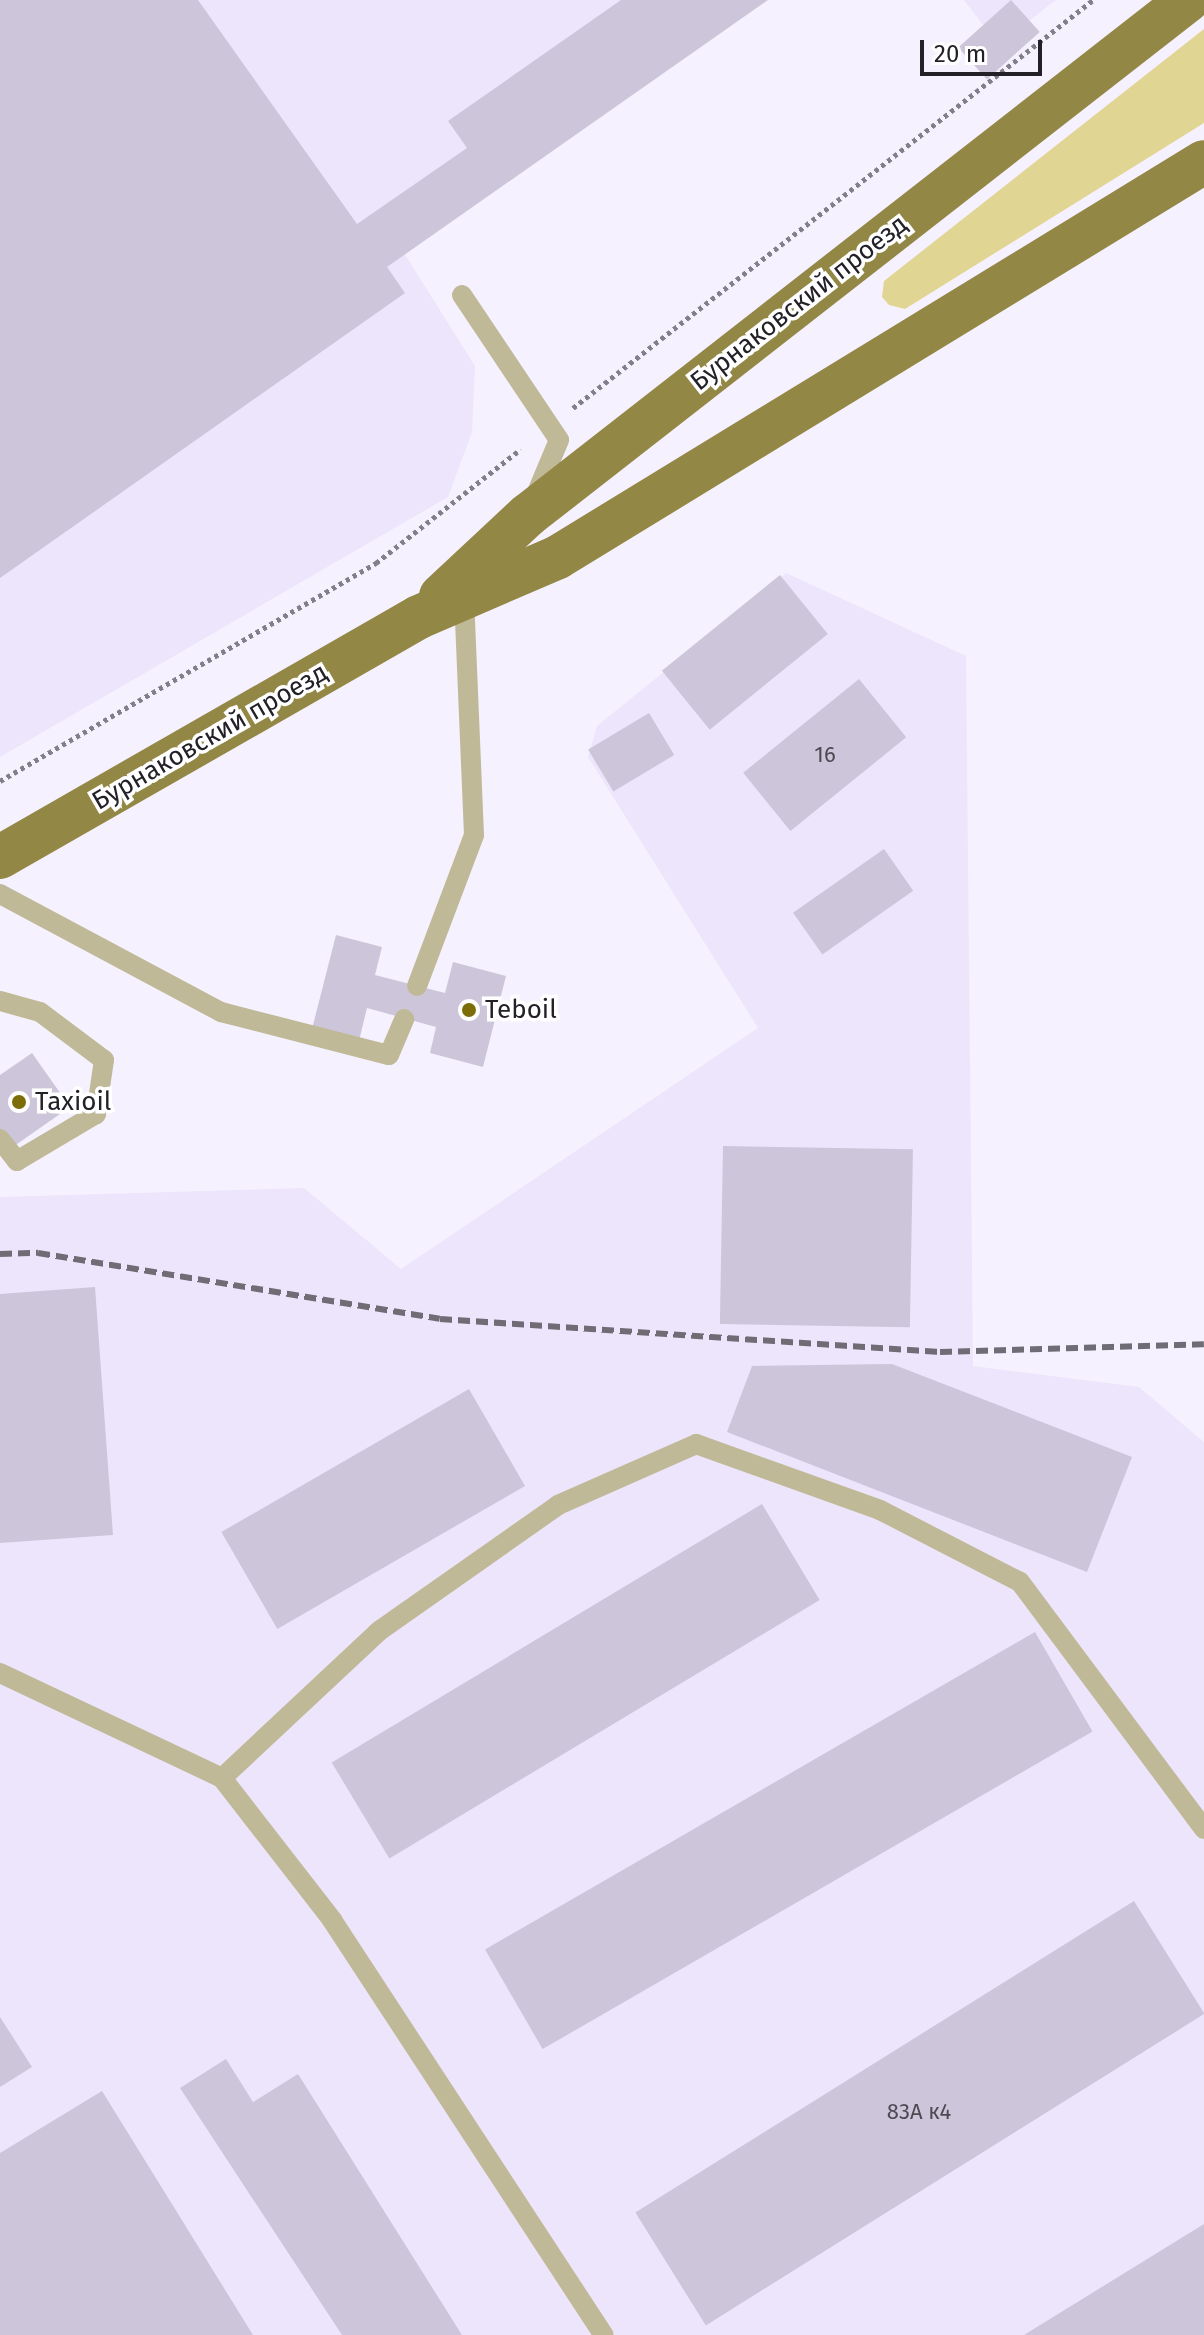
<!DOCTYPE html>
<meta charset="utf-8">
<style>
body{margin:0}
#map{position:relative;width:1204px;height:2335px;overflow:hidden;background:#f6f1fe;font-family:"Fira Sans",sans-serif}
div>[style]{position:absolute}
.built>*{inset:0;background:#ede5fb}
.green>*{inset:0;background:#e1d594}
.building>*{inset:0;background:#cdc6da;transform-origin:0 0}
.path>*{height:5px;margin-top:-2.5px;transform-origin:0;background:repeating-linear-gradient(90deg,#827f89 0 4px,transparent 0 8px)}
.lane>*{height:20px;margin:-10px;padding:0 10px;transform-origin:10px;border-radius:10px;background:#bfb998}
.primary>*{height:44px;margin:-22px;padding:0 22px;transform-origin:22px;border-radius:22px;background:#938745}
.rail>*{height:6px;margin-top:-3px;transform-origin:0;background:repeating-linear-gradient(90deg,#6f6c75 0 12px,transparent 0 18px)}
.dots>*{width:22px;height:22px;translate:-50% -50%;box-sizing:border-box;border:4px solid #fff;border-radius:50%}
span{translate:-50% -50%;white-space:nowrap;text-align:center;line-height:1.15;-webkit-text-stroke:7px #fff;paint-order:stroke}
.number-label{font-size:22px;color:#4e4a54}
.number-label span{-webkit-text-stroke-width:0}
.street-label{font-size:26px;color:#232028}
.poi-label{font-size:26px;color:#232028}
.left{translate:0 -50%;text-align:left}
.scale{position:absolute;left:920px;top:40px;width:122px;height:36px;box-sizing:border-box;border:4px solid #232028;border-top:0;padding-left:10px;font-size:24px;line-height:28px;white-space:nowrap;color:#232028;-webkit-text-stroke:6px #fff;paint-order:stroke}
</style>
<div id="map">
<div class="built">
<div style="clip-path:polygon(0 0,749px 0,399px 245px,475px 366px,472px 432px,448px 497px,0 757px)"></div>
<div style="clip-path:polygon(964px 0,1056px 0,998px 45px)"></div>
<div style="clip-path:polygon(786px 573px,966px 656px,973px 1366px,1139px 1387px,1204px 1442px,1204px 2335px,0 2335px,0 1197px,304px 1188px,401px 1269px,758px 1028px,588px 757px,597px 726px)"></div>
</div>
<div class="green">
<div style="clip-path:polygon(1204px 29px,1204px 123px,905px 309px,889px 305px,882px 297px,884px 281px)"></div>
</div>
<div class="building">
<div style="clip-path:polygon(0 0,198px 0,357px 224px,467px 148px,448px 121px,621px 0,768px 0,387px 267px,405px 293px,0 578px)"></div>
<div style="left:1011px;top:0;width:43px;height:71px;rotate:48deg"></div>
<div style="left:780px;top:575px;width:76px;height:152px;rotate:51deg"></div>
<div style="left:859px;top:679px;width:75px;height:149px;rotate:51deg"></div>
<div style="left:649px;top:713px;width:49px;height:71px;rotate:59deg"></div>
<div style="left:884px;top:849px;width:51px;height:111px;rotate:55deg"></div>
<div style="clip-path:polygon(336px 935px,382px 947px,375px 975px,445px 993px,453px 962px,506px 976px,483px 1067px,430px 1053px,436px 1027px,367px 1008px,359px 1041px,312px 1029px)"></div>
<div style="clip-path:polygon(32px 1053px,70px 1107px,0 1156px,0 1075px)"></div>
<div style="left:723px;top:1146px;width:190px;height:178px;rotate:1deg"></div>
<div style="clip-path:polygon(95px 1287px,113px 1535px,0 1543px,0 1294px)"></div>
<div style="clip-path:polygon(892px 1364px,1132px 1457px,1087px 1572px,727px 1432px,752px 1366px)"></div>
<div style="left:469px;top:1389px;width:112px;height:286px;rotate:60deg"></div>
<div style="left:762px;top:1504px;width:112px;height:502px;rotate:59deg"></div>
<div style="left:1035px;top:1632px;width:115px;height:635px;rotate:60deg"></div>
<div style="left:1134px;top:1901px;width:133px;height:588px;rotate:58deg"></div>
<div style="clip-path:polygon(0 2017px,32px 2067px,0 2087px)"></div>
<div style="clip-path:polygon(226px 2059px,253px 2102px,298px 2074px,462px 2335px,342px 2335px,180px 2088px)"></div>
<div style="clip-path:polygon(102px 2091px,253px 2335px,0 2335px,0 2153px)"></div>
<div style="clip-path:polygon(1204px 2224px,1204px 2335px,1024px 2335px)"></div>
</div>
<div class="path">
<div style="left:573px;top:408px;width:661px;rotate:-38.12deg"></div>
<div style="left:0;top:781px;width:435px;rotate:-30.1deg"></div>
<div style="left:376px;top:563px;width:184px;rotate:-38.2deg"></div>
</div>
<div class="lane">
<div style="left:462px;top:295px;width:174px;rotate:56.2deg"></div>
<div style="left:559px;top:440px;width:62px;rotate:112.8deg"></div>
<div style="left:0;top:894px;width:251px;rotate:28.1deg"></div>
<div style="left:221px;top:1012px;width:173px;rotate:14.4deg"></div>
<div style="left:389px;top:1055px;width:39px;rotate:-67deg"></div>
<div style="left:417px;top:986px;width:161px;rotate:-69.3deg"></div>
<div style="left:474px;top:835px;width:236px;rotate:-92.4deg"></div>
<div style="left:0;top:1001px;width:41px;rotate:15.4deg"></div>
<div style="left:40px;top:1012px;width:80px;rotate:36.9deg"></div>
<div style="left:104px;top:1060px;width:55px;rotate:98.4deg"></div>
<div style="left:96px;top:1114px;width:92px;rotate:149.3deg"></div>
<div style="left:17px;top:1161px;width:28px;rotate:-128deg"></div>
<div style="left:0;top:1673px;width:246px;rotate:25.3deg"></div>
<div style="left:222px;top:1778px;width:180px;rotate:52.2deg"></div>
<div style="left:332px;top:1920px;width:496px;rotate:56.8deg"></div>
<div style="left:222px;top:1778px;width:215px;rotate:-43.1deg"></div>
<div style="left:379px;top:1631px;width:219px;rotate:-35.1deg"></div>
<div style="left:558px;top:1505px;width:151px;rotate:-23.8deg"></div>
<div style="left:696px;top:1444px;width:195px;rotate:19.7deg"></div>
<div style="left:880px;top:1510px;width:157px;rotate:27.2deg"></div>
<div style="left:1020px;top:1582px;width:308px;rotate:53.3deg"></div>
</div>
<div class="primary">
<div style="left:441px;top:596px;width:119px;rotate:-43deg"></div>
<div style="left:528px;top:515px;width:837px;rotate:-37.97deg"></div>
<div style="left:0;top:857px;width:483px;rotate:-29.8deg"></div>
<div style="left:419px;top:617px;width:151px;rotate:-23.3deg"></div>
<div style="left:558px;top:557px;width:757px;rotate:-31.44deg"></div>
</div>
<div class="rail">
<div style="left:0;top:1254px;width:38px;rotate:-2deg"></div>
<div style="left:38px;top:1253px;width:407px;rotate:9.3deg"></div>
<div style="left:440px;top:1319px;width:501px;rotate:3.78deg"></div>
<div style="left:940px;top:1352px;width:264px;rotate:-1.7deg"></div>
</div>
<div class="dots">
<div style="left:469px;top:1010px;background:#7d6d08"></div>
<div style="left:19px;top:1102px;background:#7d6d08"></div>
</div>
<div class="number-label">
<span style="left:825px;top:755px">16</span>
<span style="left:919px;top:2112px">83А к4</span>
</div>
<div class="street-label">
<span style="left:799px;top:303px;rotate:-38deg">Бурнаковский проезд</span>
<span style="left:210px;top:737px;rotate:-30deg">Бурнаковский проезд</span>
</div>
<div class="poi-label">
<span class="left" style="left:485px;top:1010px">Teboil</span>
<span class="left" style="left:35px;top:1102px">Taxioil</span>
</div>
<div class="scale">20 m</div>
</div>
